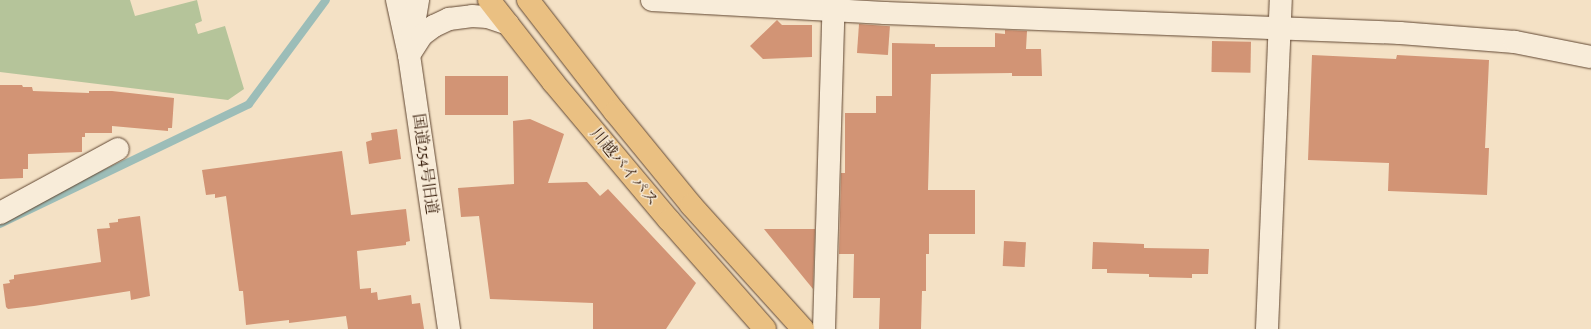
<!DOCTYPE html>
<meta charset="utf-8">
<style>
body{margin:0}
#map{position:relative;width:1591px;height:329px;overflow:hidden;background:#f4e1c5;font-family:Alegreya,"Noto Serif JP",serif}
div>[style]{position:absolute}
.green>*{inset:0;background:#b5c49a}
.stream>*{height:8px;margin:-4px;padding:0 4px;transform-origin:4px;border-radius:4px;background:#9cbdb8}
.building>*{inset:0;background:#d29475;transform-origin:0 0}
.roads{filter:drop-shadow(0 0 1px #604631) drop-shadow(0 0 1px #604631)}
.minor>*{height:22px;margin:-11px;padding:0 11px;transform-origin:11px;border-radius:11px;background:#f8ecd9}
.highway>*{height:22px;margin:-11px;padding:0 11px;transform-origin:11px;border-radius:11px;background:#eac082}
span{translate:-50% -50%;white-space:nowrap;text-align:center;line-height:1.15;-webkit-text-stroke:3px #f8ecd9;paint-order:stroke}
.street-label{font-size:16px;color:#2e1300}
</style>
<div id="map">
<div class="green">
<div style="clip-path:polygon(0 0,130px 0,135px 16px,197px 0,202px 21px,195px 24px,198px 34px,225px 26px,244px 89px,228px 100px,0 72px)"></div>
</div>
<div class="stream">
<div style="left:0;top:224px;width:276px;rotate:-25.7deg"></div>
<div style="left:249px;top:104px;width:129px;rotate:-53.5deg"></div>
</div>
<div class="building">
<div style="clip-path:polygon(777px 20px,782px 25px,812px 25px,812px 57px,763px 59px,750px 46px)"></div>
<div style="left:859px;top:24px;width:31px;height:29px;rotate:4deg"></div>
<div style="clip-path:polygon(1005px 30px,1027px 31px,1026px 49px,1041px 49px,1042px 76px,1012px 76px,1012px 73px,931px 74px,928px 190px,975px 190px,975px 234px,929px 234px,929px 254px,926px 254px,926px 291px,922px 291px,921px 329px,879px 329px,880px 298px,853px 298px,854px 254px,839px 254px,841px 173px,845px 173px,845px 113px,876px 113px,876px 96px,892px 96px,892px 43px,935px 44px,935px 47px,995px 47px,995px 33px,1005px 34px)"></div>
<div style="left:1212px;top:41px;width:39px;height:31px;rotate:1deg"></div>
<div style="clip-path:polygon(1312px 55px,1396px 59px,1397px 55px,1489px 60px,1485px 148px,1489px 148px,1487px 195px,1388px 191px,1389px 163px,1308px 160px)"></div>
<div style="left:445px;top:76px;width:63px;height:39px"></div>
<div style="clip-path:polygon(0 85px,22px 85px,23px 87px,32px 87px,33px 91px,89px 93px,89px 91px,112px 91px,174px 98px,172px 128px,168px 128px,168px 131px,112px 126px,112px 133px,85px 133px,85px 137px,82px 137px,82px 152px,28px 154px,28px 169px,23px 169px,23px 178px,0 179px)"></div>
<div style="clip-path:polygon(530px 119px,564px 134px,548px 183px,587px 182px,600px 196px,608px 189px,696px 283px,666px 329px,593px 329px,593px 303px,490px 299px,479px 216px,461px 217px,458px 188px,514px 184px,513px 121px)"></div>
<div style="clip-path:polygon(397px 129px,401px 159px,369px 164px,366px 142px,372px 140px,371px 133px)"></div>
<div style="clip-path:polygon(342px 151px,351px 215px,406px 209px,410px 241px,406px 242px,406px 245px,357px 251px,360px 289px,371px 288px,371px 293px,377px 292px,378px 300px,411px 295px,412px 304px,420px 303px,424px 329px,348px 329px,346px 316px,289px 323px,289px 320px,246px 325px,243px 291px,239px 291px,226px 196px,215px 198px,215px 194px,206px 195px,202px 170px)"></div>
<div style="clip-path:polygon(140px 216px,150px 296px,131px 300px,130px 291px,34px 306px,8px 309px,6px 307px,3px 284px,10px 283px,9px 280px,14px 279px,14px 275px,101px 262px,97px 229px,110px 228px,109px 223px,118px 222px,118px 219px)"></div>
<div style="clip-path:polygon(764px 229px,815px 229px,813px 289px)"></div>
<div style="left:1004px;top:241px;width:22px;height:25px;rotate:3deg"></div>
<div style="clip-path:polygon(1093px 242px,1144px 244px,1144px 248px,1209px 249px,1208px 274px,1192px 274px,1192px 278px,1149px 277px,1149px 274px,1107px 273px,1107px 269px,1092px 269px)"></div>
</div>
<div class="roads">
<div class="minor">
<div style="left:397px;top:0;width:56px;rotate:77.7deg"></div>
<div style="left:409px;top:55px;width:277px;rotate:81.7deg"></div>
<div style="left:652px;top:0;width:233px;rotate:3.2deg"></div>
<div style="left:885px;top:13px;width:515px;rotate:2.22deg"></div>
<div style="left:1400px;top:33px;width:115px;rotate:4.5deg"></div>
<div style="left:1515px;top:42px;width:77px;rotate:11.2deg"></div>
<div style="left:411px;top:42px;width:43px;rotate:-80.5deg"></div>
<div style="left:409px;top:55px;width:24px;rotate:-57deg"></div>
<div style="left:422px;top:35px;width:15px;rotate:-37deg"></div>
<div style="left:434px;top:26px;width:17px;rotate:-25deg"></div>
<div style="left:449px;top:19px;width:23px;rotate:-7deg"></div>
<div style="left:472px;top:16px;width:16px;rotate:4deg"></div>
<div style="left:488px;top:17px;width:21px;rotate:19deg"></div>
<div style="left:0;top:213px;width:134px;rotate:-28.5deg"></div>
<div style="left:824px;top:329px;width:329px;rotate:-88.3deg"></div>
<div style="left:1267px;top:329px;width:329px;rotate:-87.6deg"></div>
</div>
<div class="highway">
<div style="left:489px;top:0;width:104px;rotate:52deg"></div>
<div style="left:553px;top:82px;width:180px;rotate:50deg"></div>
<div style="left:669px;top:220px;width:145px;rotate:48.6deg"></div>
<div style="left:528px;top:0;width:142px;rotate:52.2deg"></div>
<div style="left:615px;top:112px;width:120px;rotate:50.7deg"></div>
<div style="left:691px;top:205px;width:167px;rotate:47.9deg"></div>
</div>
</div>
<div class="street-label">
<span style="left:425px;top:164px;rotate:82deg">国道254号旧道</span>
<span style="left:624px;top:167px;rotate:50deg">川越バイパス</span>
</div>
</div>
